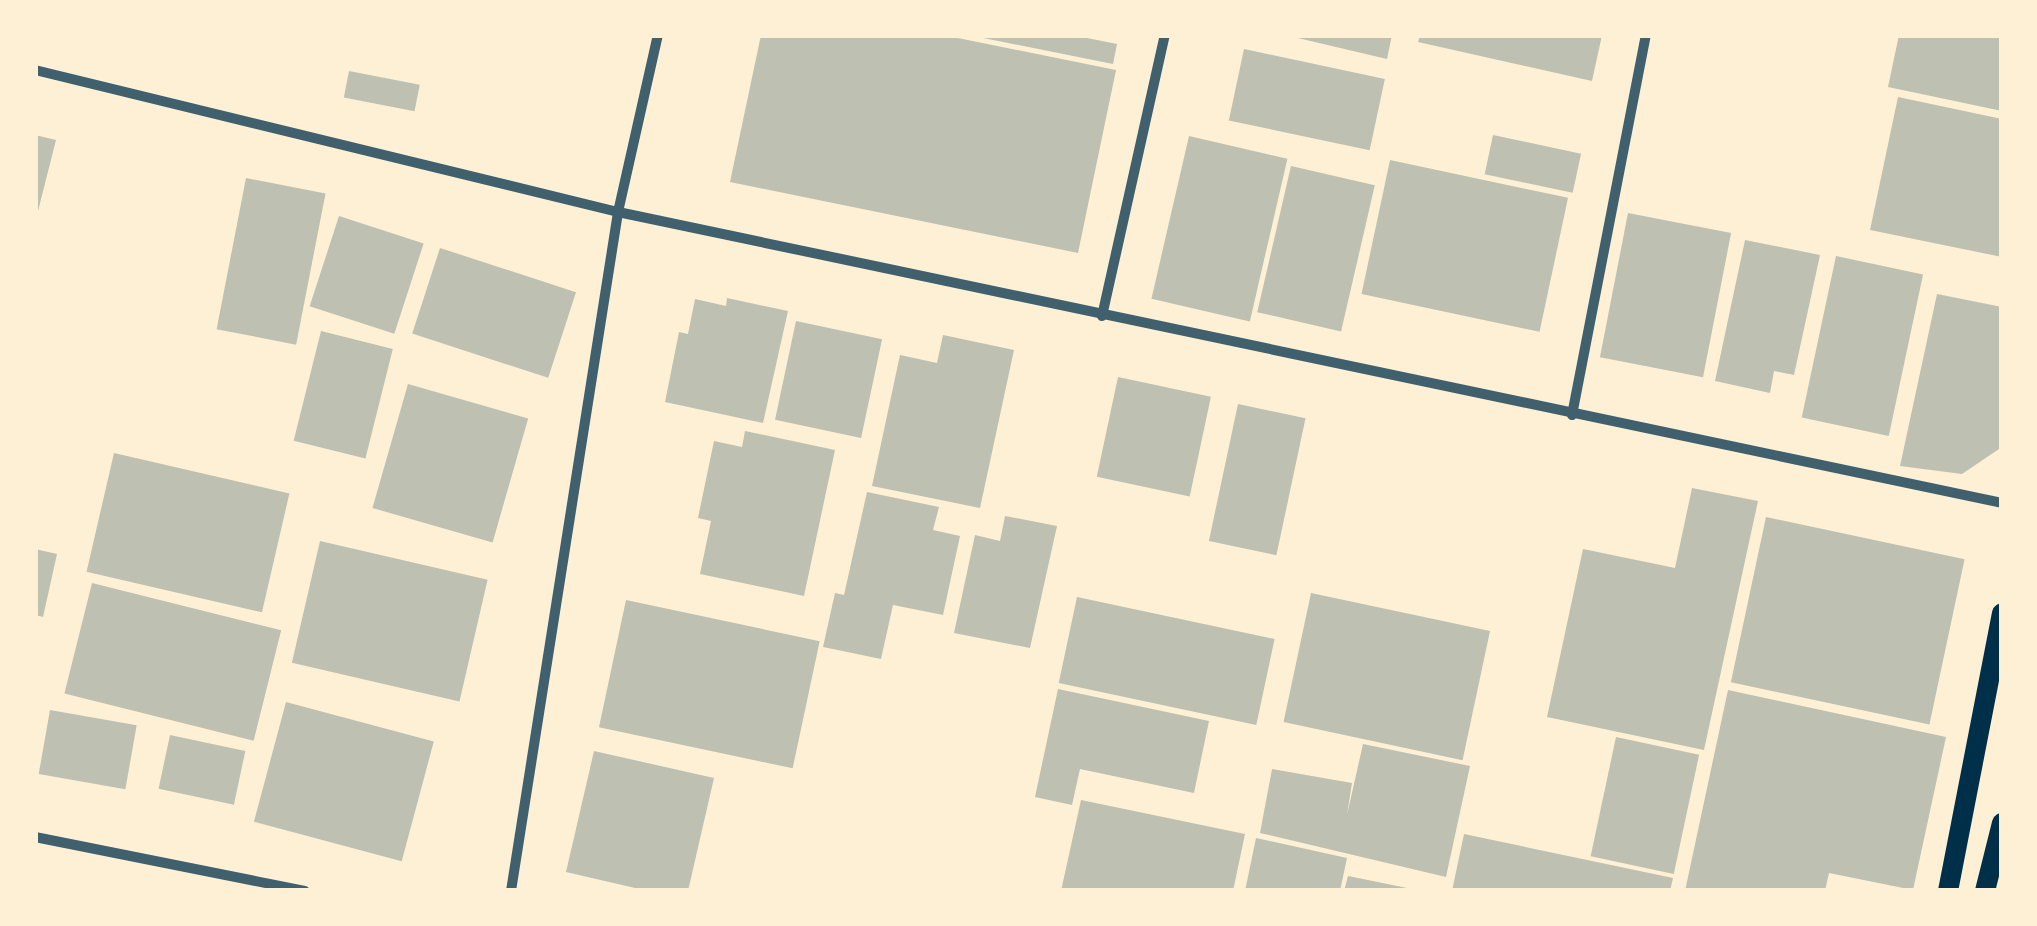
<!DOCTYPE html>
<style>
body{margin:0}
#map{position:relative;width:2037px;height:926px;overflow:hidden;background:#fdf0d5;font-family:"Noto Sans",sans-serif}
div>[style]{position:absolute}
.building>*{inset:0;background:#bec0b2;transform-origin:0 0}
.minor>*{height:10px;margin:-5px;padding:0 5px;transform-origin:5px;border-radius:5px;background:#3f606c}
.secondary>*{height:20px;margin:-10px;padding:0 10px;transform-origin:10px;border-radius:10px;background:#003049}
span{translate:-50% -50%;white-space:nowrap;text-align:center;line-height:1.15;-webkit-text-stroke:10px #fdf0d5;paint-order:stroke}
.frame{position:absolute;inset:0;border:38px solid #fdf0d5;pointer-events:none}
</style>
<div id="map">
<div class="building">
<div style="clip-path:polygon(761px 35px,943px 35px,1116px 70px,1078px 253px,730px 182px)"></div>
<div style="clip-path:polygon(1072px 35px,1117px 44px,1113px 64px,978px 37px)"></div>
<div style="clip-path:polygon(1285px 35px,1392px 35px,1387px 59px)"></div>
<div style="clip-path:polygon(1420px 35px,1602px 35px,1592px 81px,1418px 42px)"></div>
<div style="clip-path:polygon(1899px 35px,2002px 35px,2002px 111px,1888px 87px)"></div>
<div style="left:1244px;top:49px;width:144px;height:73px;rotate:12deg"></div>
<div style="left:349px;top:71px;width:72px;height:27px;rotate:11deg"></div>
<div style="clip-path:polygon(1898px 97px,2002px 119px,2002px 257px,1870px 230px)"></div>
<div style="clip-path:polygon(35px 135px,56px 140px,36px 219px,35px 219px)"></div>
<div style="left:1493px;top:135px;width:90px;height:40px;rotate:12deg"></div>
<div style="left:1189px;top:136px;width:101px;height:167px;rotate:13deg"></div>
<div style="left:1390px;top:160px;width:182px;height:137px;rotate:12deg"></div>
<div style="left:1291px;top:166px;width:86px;height:150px;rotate:13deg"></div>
<div style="left:246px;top:178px;width:81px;height:154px;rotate:11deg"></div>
<div style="left:1628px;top:213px;width:105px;height:147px;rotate:11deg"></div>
<div style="left:339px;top:216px;width:89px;height:95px;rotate:18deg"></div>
<div style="clip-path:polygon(1745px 240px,1820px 255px,1794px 375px,1774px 371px,1770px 393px,1715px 381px)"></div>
<div style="left:440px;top:248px;width:143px;height:90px;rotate:18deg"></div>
<div style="left:1836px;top:256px;width:89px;height:165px;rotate:12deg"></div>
<div style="clip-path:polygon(1937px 294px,2002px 307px,2002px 447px,1962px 474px,1900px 466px)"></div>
<div style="clip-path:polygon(727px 298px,788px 311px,763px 423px,665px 402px,679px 332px,688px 334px,695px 299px,726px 306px)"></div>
<div style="left:796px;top:321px;width:88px;height:101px;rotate:12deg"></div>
<div style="left:321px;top:331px;width:74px;height:113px;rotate:14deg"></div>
<div style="clip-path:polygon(943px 335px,1014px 350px,980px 508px,872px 486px,900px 355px,937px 363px)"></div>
<div style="left:1118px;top:377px;width:95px;height:102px;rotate:12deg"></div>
<div style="left:408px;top:384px;width:125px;height:129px;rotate:16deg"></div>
<div style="left:1238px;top:404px;width:69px;height:140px;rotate:12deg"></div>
<div style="clip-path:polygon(745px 431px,835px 450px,804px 596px,700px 574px,711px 521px,698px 518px,714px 441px,742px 447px)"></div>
<div style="left:114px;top:453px;width:180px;height:122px;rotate:13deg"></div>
<div style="clip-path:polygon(1692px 488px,1758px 501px,1704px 750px,1547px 717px,1583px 549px,1675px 568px)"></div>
<div style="clip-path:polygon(867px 492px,939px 507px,933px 530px,960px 536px,943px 615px,893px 605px,881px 659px,823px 647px,835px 593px,844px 595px)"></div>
<div style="clip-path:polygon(1005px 516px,1057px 526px,1030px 648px,954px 633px,975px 535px,1000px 541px)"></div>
<div style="left:1766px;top:517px;width:203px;height:169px;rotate:12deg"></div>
<div style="left:320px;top:541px;width:172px;height:125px;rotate:13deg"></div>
<div style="clip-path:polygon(35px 549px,57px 554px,43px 617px,35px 615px)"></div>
<div style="left:92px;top:583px;width:195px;height:114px;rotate:14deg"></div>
<div style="left:1311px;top:593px;width:183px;height:132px;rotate:12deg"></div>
<div style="left:1077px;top:597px;width:202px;height:88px;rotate:12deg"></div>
<div style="left:626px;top:600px;width:198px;height:130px;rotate:12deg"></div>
<div style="clip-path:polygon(1058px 689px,1209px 721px,1194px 793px,1080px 769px,1072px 805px,1035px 797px)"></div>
<div style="clip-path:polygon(1728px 690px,1946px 737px,1913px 890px,1829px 873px,1825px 891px,1685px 891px)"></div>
<div style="left:286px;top:702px;width:153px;height:124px;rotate:15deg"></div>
<div style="left:50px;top:710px;width:88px;height:65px;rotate:10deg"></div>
<div style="left:170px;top:735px;width:77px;height:55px;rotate:12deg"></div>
<div style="left:1616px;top:737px;width:85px;height:122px;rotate:12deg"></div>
<div style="clip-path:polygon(1363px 744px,1470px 766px,1446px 877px,1260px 833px,1272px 769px,1352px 783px,1347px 815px)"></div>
<div style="clip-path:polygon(594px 751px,714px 778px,688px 891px,648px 891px,566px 872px)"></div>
<div style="clip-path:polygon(1081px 800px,1245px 834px,1233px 891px,1061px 891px)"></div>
<div style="clip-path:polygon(1464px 834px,1673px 878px,1670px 891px,1452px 891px)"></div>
<div style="clip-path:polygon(1256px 838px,1347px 858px,1340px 891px,1245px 891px)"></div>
<div style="clip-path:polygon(1348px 876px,1412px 889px,1412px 891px,1344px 891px)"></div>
</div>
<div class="minor">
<div style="left:35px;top:70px;width:600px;rotate:13.69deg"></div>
<div style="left:618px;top:212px;width:1414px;rotate:11.87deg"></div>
<div style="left:1102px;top:316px;width:288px;rotate:-77.4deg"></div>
<div style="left:1572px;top:415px;width:387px;rotate:-79deg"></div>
<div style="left:35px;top:837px;width:275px;rotate:11.3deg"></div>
<div style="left:511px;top:891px;width:687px;rotate:-81.04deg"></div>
<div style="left:618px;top:212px;width:181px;rotate:-77.3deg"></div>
</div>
<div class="secondary">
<div style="left:1948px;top:891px;width:283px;rotate:-79deg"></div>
<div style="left:1985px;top:891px;width:70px;rotate:-76deg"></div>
</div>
<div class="frame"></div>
</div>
